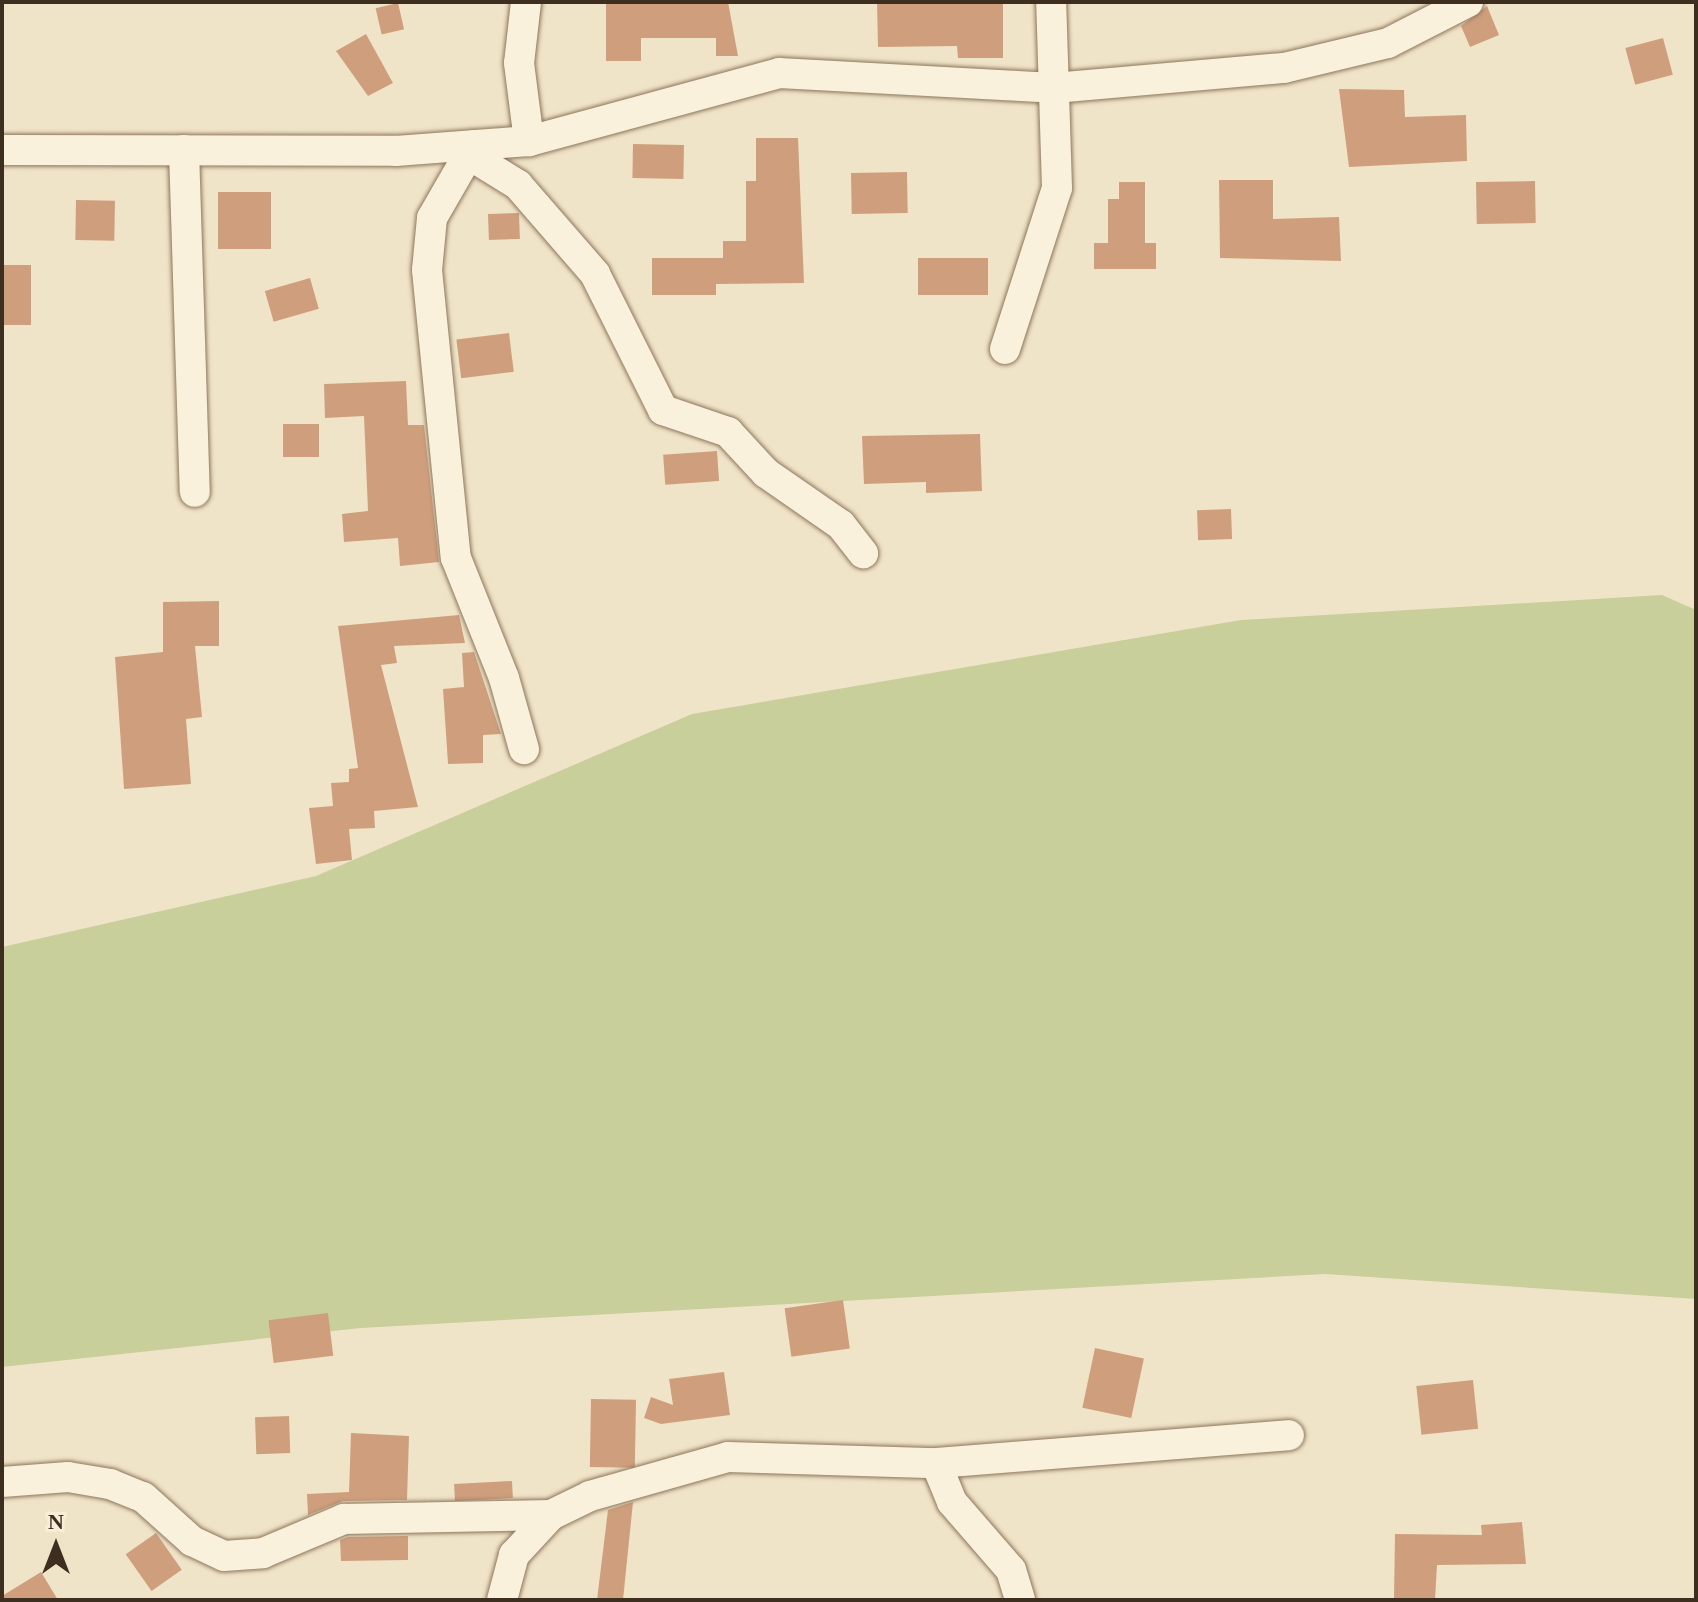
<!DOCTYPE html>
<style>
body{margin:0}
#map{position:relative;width:1698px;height:1602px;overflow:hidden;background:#f0e4c8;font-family:Georgia,serif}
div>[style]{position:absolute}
.green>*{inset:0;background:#c9cf9b}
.building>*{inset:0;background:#cf9f7d;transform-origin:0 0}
.roads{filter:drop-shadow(0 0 2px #8d765c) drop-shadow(0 0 2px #8d765c)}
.street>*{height:30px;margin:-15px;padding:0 15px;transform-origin:15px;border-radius:15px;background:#faf1dc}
span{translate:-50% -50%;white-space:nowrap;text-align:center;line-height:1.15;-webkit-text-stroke:8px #f7eed8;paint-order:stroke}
.frame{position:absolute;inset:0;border:4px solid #3d2e20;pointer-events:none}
.north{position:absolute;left:16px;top:1506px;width:80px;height:80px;-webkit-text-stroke:6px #f7eed8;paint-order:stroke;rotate:0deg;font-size:22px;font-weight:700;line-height:32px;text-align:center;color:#3d2e20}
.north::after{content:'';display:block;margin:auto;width:28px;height:36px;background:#3d2e20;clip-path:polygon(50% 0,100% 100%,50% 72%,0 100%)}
</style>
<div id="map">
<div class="green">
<div style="clip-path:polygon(1662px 595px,1696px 610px,1696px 1299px,1325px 1274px,361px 1328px,2px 1367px,2px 947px,316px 876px,692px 714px,1241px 620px)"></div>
</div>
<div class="building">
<div style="clip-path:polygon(606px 2px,728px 2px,738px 56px,716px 56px,716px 38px,641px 38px,641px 61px,606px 61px)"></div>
<div style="clip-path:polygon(877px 2px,1003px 2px,1003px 58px,958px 58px,957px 46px,878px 47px)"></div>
<div style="left:398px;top:3px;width:27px;height:23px;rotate:77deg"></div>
<div style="clip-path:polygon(1487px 6px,1499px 35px,1470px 47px,1461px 26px)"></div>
<div style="clip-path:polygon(366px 34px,393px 83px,368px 96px,336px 51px)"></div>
<div style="left:1663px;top:38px;width:38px;height:39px;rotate:75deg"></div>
<div style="clip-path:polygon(1339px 89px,1404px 90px,1405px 117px,1466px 115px,1467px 161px,1349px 167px)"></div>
<div style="clip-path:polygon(756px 138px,798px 138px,804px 283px,716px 284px,716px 295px,652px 295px,652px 258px,723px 258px,723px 241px,746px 241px,746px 181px,756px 181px)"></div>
<div style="left:633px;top:144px;width:51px;height:34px;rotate:1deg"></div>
<div style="left:907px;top:172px;width:41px;height:56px;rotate:89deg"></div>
<div style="clip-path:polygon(1219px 180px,1273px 180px,1273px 219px,1339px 217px,1341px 261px,1220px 258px)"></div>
<div style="left:1535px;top:181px;width:42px;height:59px;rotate:89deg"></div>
<div style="clip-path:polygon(1119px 182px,1145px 182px,1145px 243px,1156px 243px,1156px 269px,1094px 269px,1094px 243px,1108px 243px,1108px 199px,1119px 199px)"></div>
<div style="left:218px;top:192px;width:53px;height:57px"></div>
<div style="left:76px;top:200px;width:39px;height:40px;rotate:1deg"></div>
<div style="left:488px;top:214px;width:31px;height:26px;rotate:-2deg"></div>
<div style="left:988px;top:258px;width:37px;height:70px;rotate:90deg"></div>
<div style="left:2px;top:265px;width:29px;height:60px"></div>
<div style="left:310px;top:278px;width:32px;height:47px;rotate:74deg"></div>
<div style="left:509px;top:333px;width:39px;height:53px;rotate:83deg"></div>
<div style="clip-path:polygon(406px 381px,408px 425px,424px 425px,439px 562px,400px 566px,398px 538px,344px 542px,342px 514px,368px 511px,364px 416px,325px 418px,324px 384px)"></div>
<div style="left:283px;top:424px;width:36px;height:33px"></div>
<div style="clip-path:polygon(980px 434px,982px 491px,926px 493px,926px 482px,864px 484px,862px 436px)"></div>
<div style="left:717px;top:451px;width:30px;height:54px;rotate:86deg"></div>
<div style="left:1231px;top:509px;width:30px;height:34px;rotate:88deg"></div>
<div style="clip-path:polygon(219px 601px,219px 646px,195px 646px,202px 717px,186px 719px,191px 784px,124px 789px,115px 657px,163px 652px,163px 602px)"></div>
<div style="clip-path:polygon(459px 615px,465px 643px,394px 646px,397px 663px,381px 665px,418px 807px,374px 811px,375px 828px,349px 829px,352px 860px,316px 864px,309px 808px,333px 806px,331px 783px,349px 782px,349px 769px,358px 768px,338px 626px)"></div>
<div style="clip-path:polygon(474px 652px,501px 734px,483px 735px,483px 763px,448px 764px,443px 689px,464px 687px,462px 653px)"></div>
<div style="left:843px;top:1300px;width:49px;height:59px;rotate:82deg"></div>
<div style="left:328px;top:1313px;width:43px;height:60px;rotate:83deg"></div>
<div style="left:1095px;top:1348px;width:50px;height:61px;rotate:12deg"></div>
<div style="clip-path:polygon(724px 1372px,730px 1415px,661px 1424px,644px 1418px,651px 1397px,673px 1405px,669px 1379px)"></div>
<div style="left:1473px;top:1380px;width:49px;height:57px;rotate:84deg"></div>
<div style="left:591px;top:1399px;width:45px;height:68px;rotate:1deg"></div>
<div style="left:289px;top:1416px;width:37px;height:34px;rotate:88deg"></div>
<div style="clip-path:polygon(351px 1433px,409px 1436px,407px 1500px,343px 1501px,308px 1515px,307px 1494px,349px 1492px)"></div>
<div style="left:512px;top:1481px;width:17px;height:58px;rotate:87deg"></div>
<div style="clip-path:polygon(633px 1502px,623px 1600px,597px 1600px,608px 1510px)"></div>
<div style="clip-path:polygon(1522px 1522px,1526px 1564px,1437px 1565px,1435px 1600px,1394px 1600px,1395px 1534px,1482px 1535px,1481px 1525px)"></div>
<div style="left:156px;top:1533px;width:45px;height:37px;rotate:55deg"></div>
<div style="clip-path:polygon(408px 1536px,408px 1560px,341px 1561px,340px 1540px,348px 1537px)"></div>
<div style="clip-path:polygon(41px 1572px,58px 1600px,2px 1600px,2px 1596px)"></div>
</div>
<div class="roads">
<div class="street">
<div style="left:526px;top:2px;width:61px;rotate:96.5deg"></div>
<div style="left:519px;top:63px;width:79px;rotate:82.7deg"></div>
<div style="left:474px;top:145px;width:84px;rotate:119.9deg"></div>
<div style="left:432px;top:218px;width:52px;rotate:95.5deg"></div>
<div style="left:427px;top:270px;width:289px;rotate:84.3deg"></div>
<div style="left:456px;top:558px;width:129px;rotate:68.2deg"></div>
<div style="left:504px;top:678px;width:74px;rotate:74.3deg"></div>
<div style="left:2px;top:150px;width:394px;rotate:0.1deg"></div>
<div style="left:396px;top:151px;width:133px;rotate:-4.3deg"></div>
<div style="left:529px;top:141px;width:259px;rotate:-15.2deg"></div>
<div style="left:779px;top:73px;width:275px;rotate:3.1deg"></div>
<div style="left:1054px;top:88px;width:231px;rotate:-5deg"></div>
<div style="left:1284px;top:68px;width:107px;rotate:-13.5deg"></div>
<div style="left:1388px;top:43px;width:90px;rotate:-27.1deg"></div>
<div style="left:184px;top:150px;width:342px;rotate:88.2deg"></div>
<div style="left:468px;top:154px;width:59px;rotate:31.8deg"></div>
<div style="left:518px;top:185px;width:118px;rotate:49.1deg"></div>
<div style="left:595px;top:274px;width:152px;rotate:63.4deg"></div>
<div style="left:663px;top:410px;width:69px;rotate:18.7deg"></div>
<div style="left:728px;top:432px;width:56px;rotate:47.2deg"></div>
<div style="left:766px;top:473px;width:91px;rotate:34.7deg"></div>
<div style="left:841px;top:525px;width:36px;rotate:52deg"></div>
<div style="left:1005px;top:349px;width:169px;rotate:-72.1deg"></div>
<div style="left:1057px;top:188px;width:186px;rotate:-91.8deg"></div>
<div style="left:936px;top:1463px;width:42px;rotate:67.7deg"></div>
<div style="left:952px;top:1502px;width:90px;rotate:49.1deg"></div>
<div style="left:1011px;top:1570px;width:31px;rotate:73deg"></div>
<div style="left:2px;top:1482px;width:66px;rotate:-4.3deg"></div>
<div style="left:68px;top:1477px;width:43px;rotate:9.5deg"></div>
<div style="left:110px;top:1484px;width:35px;rotate:22deg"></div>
<div style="left:143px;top:1497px;width:66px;rotate:41.9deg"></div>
<div style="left:192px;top:1541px;width:35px;rotate:25deg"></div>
<div style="left:224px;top:1556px;width:39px;rotate:-4deg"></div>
<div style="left:263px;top:1553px;width:88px;rotate:-22.8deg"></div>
<div style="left:344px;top:1519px;width:207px;rotate:-1.1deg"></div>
<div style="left:502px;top:1600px;width:47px;rotate:-75.1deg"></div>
<div style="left:514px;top:1555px;width:54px;rotate:-47.2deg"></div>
<div style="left:551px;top:1515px;width:43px;rotate:-26deg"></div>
<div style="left:590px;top:1496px;width:143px;rotate:-15.8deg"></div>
<div style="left:728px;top:1457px;width:208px;rotate:1.7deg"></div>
<div style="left:936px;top:1463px;width:354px;rotate:-4.5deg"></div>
</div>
</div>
<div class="frame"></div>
<div class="north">N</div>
</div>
